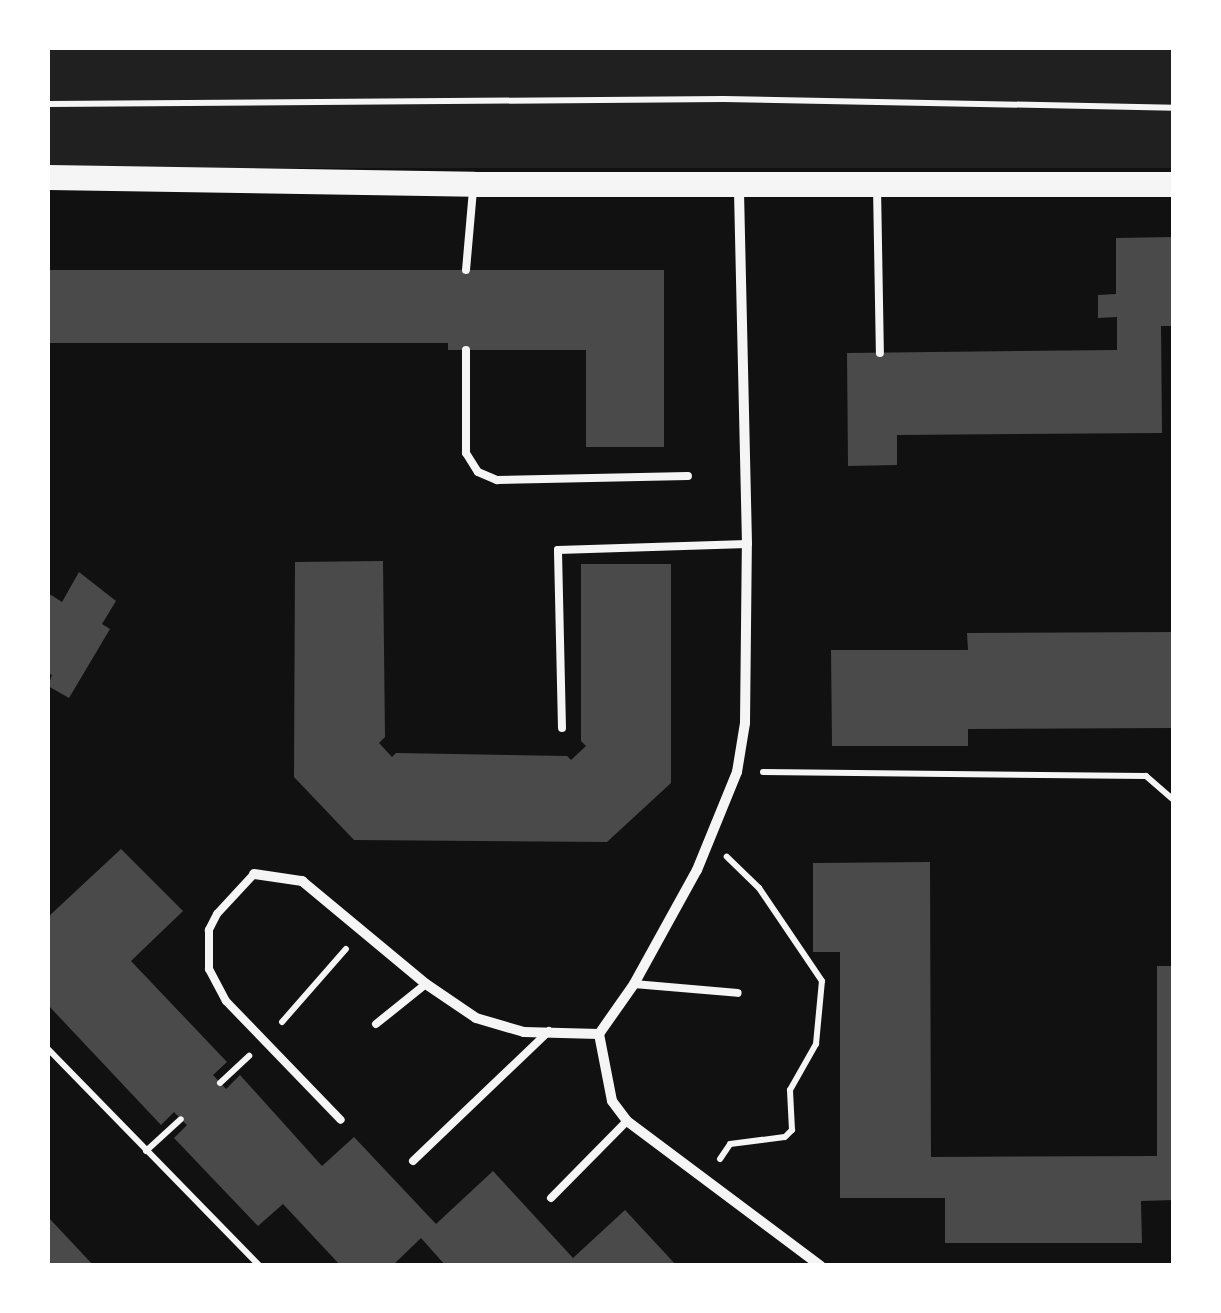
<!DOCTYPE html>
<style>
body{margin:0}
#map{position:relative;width:1221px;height:1313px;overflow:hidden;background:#111;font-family:"Public Sans",sans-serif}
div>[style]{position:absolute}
.green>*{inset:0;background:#202020;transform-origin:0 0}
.building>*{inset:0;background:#4a4a4a}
.path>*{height:6px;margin:-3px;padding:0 3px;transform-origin:3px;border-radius:3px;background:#f5f5f5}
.service>*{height:8px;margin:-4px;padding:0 4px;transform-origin:4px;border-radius:4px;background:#f5f5f5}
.minor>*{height:10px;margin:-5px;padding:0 5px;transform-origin:5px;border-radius:5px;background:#f5f5f5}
.primary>*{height:25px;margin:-12.5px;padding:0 12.5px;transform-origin:12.5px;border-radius:12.5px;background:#f5f5f5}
span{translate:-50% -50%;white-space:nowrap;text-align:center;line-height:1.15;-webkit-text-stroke:9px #fff;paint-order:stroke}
.frame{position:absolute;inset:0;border:50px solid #fff;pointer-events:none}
</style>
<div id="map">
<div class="green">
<div style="left:48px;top:48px;width:1125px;height:120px"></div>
</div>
<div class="building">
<div style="clip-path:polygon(1174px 237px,1174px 326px,1161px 326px,1162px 433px,897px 435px,897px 465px,848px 466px,847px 353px,1117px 350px,1117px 317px,1098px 318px,1098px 295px,1116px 294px,1116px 238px)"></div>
<div style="clip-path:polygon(48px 270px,664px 270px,664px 447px,586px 447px,586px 350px,448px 350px,448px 343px,48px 343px)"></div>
<div style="clip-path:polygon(383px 561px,385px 737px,379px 743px,392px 757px,396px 753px,567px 756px,571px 760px,586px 746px,581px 741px,581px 564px,671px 564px,671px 783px,607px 842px,354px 840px,294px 777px,295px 562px)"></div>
<div style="clip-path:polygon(79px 572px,116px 601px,102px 624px,110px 629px,69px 698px,48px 686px,52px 675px,48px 673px,48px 593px,62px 602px)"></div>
<div style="clip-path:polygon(1174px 632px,1174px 728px,968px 729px,968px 746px,832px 746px,831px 650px,968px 650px,967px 633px)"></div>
<div style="clip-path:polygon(121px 849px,183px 911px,131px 961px,227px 1062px,213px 1075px,226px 1089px,240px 1075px,322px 1166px,354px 1137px,436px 1224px,493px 1171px,573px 1258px,625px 1210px,677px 1266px,446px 1266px,421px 1238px,392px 1266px,341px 1266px,283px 1204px,258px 1226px,174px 1138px,187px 1125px,174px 1112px,161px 1125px,48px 1005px,48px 917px)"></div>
<div style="clip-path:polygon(930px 862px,931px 1157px,1157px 1156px,1157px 966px,1174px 966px,1174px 1200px,1141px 1201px,1142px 1243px,945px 1243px,945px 1198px,840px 1198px,840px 952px,813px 952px,813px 863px)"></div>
<div style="clip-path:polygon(48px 1217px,94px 1266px,48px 1266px)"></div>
</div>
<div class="path">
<div style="left:48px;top:104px;width:676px;rotate:-0.42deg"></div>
<div style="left:724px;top:99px;width:450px;rotate:1.1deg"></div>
<div style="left:763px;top:772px;width:383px;rotate:0.6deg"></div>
<div style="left:1146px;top:776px;width:37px;rotate:41deg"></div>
<div style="left:282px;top:1022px;width:97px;rotate:-48.8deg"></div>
<div style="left:48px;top:1049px;width:303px;rotate:45.7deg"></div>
<div style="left:220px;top:1083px;width:40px;rotate:-43deg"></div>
<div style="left:146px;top:1151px;width:47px;rotate:-42.4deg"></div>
<div style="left:720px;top:1159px;width:18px;rotate:-56deg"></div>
<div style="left:730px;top:1144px;width:55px;rotate:-7.3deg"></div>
<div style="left:785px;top:1137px;width:10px;rotate:-45deg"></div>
<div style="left:792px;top:1130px;width:40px;rotate:-92.9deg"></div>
<div style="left:790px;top:1090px;width:53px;rotate:-60.5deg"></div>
<div style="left:816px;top:1044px;width:63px;rotate:-84.6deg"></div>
<div style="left:822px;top:981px;width:112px;rotate:-124.1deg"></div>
<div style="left:759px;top:888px;width:45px;rotate:-135.9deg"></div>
</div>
<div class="service">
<div style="left:877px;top:187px;width:166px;rotate:89deg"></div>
<div style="left:466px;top:270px;width:80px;rotate:-85deg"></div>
<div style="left:466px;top:350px;width:103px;rotate:90deg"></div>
<div style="left:466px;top:453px;width:22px;rotate:58deg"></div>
<div style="left:478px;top:472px;width:21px;rotate:23deg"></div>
<div style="left:497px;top:480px;width:191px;rotate:-1.2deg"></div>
<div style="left:562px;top:728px;width:178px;rotate:-91.3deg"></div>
<div style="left:558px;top:550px;width:189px;rotate:-1.8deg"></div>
<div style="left:254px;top:874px;width:54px;rotate:132.8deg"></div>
<div style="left:217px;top:914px;width:18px;rotate:117deg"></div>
<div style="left:209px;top:930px;width:39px;rotate:90deg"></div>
<div style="left:209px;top:969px;width:36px;rotate:62deg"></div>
<div style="left:226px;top:1001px;width:165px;rotate:46deg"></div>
<div style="left:634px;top:984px;width:104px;rotate:4.9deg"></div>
<div style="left:376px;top:1024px;width:64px;rotate:-38.7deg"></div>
<div style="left:413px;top:1161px;width:188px;rotate:-43.7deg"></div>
<div style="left:551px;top:1198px;width:108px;rotate:-45.4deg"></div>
</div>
<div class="minor">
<div style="left:254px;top:874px;width:49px;rotate:8.3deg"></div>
<div style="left:302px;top:881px;width:161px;rotate:39.7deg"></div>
<div style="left:426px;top:984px;width:60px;rotate:34.2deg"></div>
<div style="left:476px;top:1018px;width:50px;rotate:16.3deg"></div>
<div style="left:524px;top:1032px;width:75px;rotate:1.5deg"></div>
<div style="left:599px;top:1034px;width:61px;rotate:-55deg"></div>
<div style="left:634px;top:984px;width:130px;rotate:-61.1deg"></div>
<div style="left:697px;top:870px;width:106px;rotate:-67.8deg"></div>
<div style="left:737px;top:772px;width:50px;rotate:-80.7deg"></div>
<div style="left:745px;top:723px;width:179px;rotate:-89.4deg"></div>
<div style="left:747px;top:544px;width:360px;rotate:-91.3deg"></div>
<div style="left:599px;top:1034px;width:68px;rotate:79deg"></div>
<div style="left:612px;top:1101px;width:25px;rotate:53deg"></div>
<div style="left:627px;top:1121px;width:242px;rotate:36.8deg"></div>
</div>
<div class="primary">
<div style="left:48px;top:177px;width:425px;rotate:0.9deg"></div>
<div style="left:473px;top:184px;width:701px"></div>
</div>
<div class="frame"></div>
</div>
